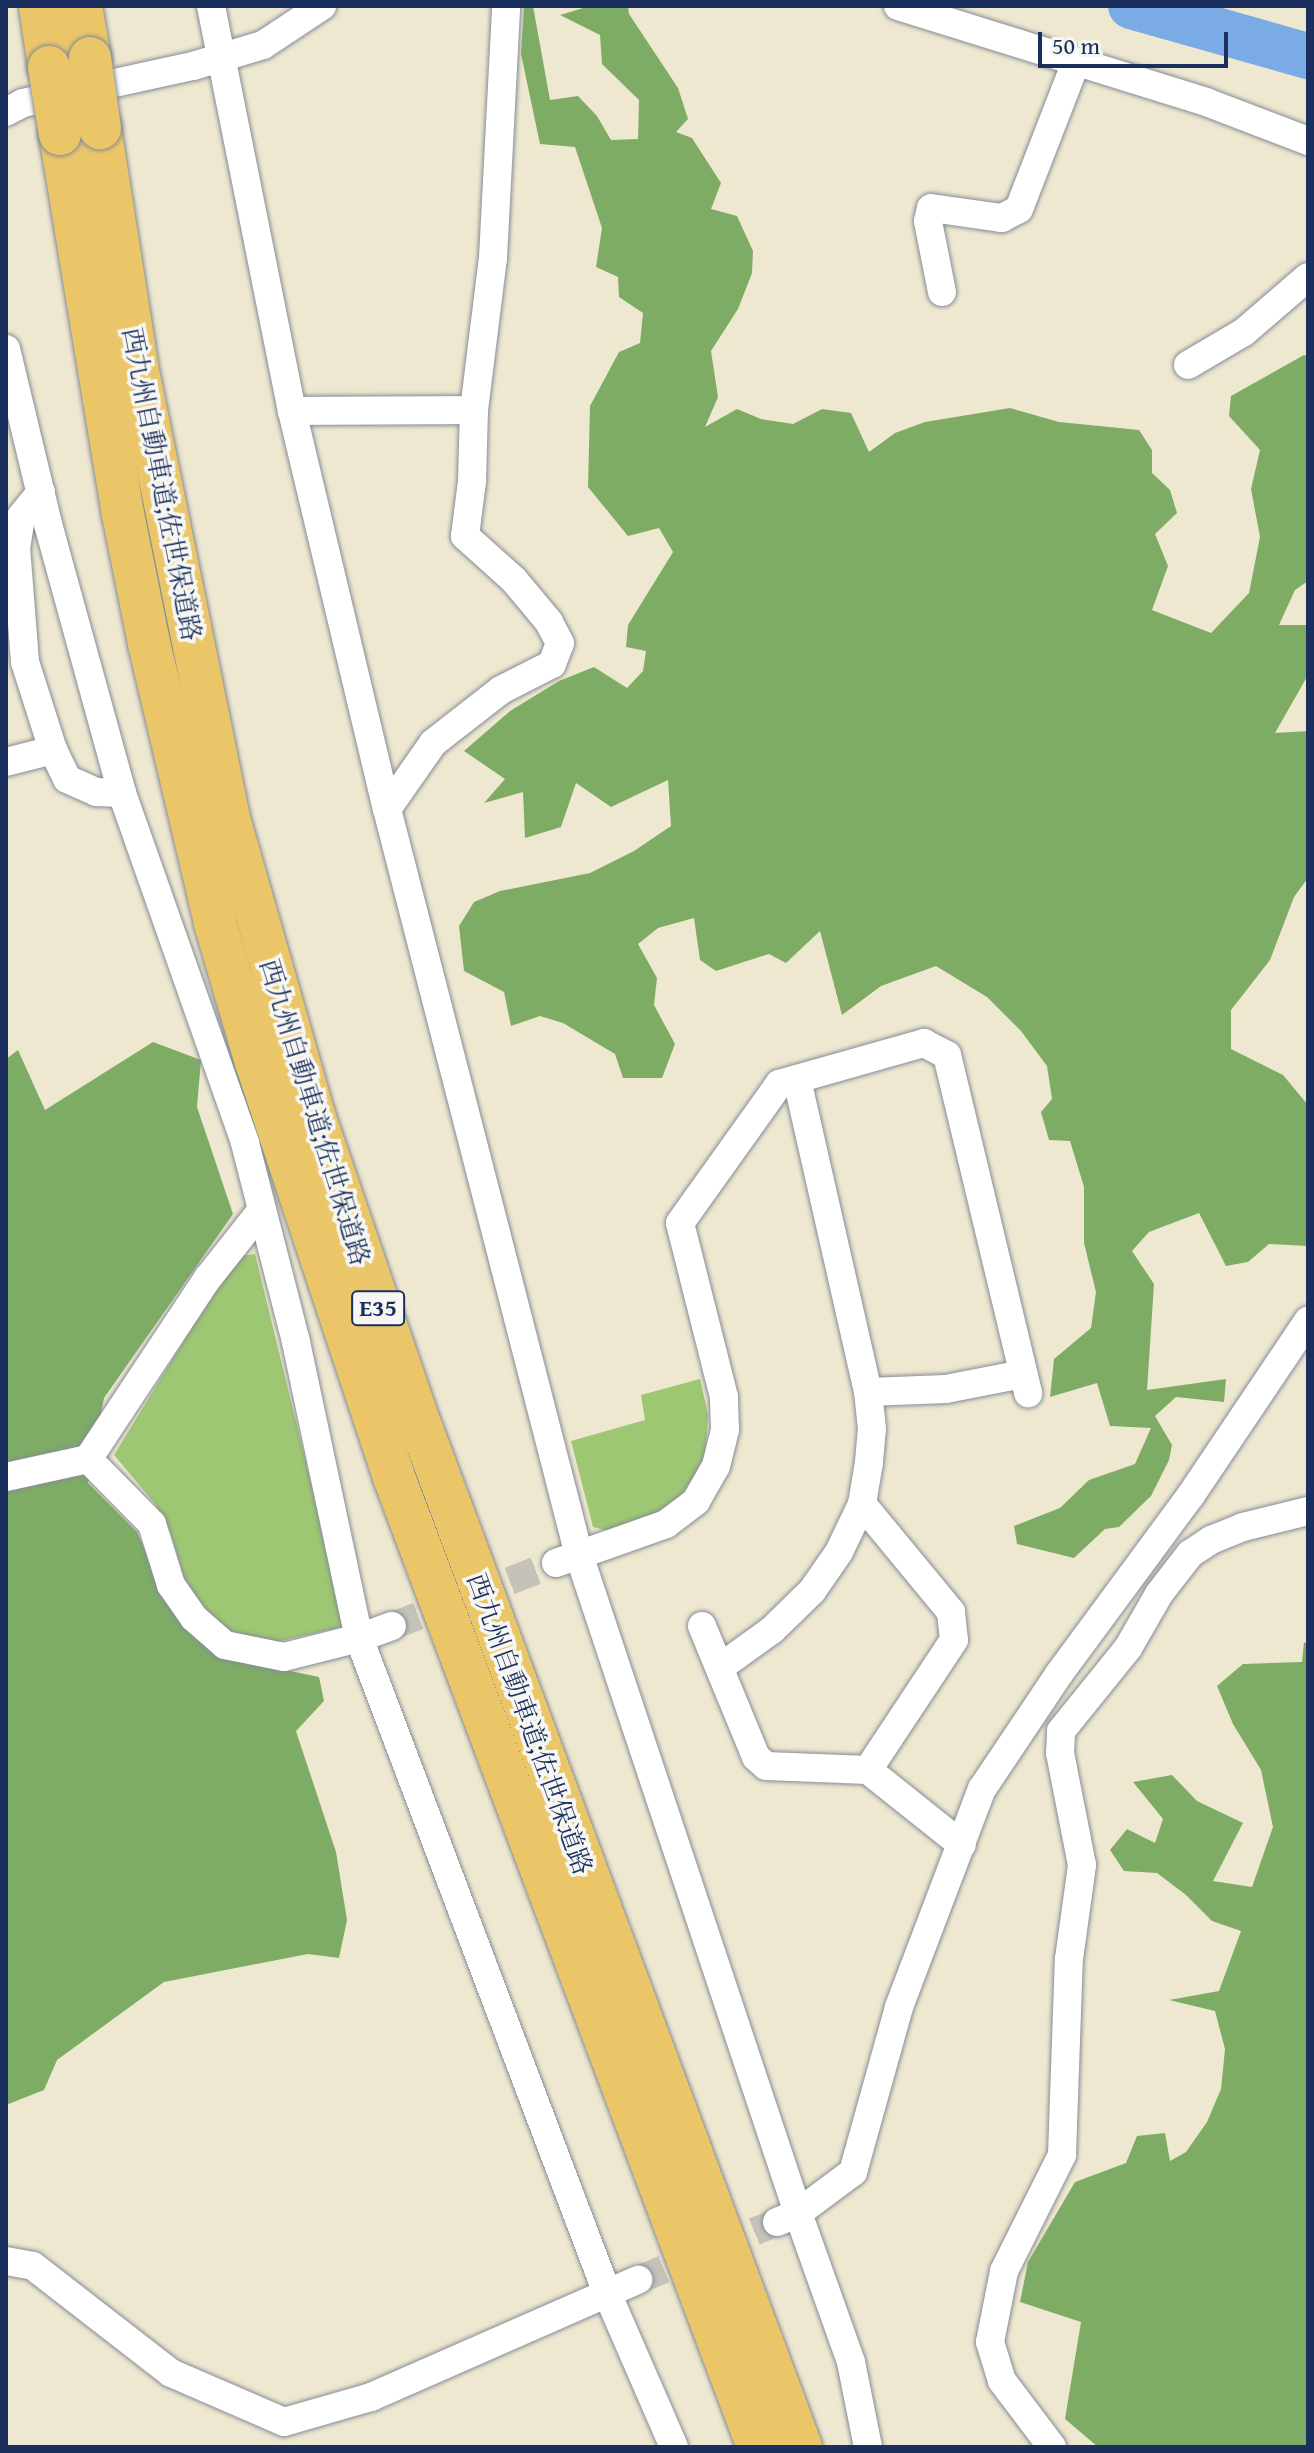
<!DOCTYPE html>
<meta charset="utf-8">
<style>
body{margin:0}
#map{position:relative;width:1314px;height:2453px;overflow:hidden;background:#efe8d0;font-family:"Gentium Book Plus","Noto Serif JP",serif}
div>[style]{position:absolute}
.green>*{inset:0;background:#9ec773}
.forest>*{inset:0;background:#7eac65}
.river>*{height:46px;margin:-23px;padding:0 23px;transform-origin:23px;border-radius:23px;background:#7babe5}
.minor-tunnel>*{height:28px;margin-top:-14px;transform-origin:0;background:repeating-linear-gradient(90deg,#c5c3b9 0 28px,transparent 0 42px)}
.roads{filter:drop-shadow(0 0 2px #858c97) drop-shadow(0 0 2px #858c97)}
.minor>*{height:28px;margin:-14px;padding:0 14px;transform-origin:14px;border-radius:14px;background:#fff}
.highway>*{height:42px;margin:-21px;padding:0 21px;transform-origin:21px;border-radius:21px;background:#ebc669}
.bridges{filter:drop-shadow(0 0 2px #858c97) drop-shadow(0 0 2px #858c97)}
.highway-bridge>*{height:42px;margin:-21px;padding:0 21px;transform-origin:21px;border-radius:21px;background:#ebc669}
span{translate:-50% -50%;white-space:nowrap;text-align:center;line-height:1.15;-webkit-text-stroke:7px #f6f6f2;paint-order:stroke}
.shield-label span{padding:2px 6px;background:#f6f6f2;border:2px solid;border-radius:6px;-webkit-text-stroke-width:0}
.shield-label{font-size:24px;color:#1b2f5e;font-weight:700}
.street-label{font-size:26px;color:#1b2f5e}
.frame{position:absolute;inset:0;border:8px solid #1b2f5e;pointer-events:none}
.scale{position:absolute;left:1038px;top:32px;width:190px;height:36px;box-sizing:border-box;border:4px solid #1b2f5e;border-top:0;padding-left:10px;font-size:24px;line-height:28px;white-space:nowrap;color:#1b2f5e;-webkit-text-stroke:6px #f6f6f2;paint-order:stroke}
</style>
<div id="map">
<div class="green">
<div style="clip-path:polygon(255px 1254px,346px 1626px,272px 1643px,230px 1637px,187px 1588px,171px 1535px,156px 1505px,114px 1455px,209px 1300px,240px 1256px)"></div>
<div style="clip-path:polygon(700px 1379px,708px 1414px,707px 1433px,704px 1458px,694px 1478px,680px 1497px,657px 1516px,609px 1531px,593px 1527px,571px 1441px,645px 1420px,641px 1395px)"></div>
</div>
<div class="forest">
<div style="clip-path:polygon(524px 6px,533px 6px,550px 100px,578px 96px,597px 116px,611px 140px,638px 139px,639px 100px,602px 64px,600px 35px,560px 15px,590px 6px,628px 6px,629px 14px,678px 88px,688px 119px,676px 132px,692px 138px,721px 183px,711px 209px,737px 216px,753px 251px,752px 273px,738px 309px,711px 351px,718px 397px,705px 427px,737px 409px,761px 419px,793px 424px,822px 409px,851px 413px,869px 452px,895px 433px,925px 422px,1010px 408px,1059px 422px,1139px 430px,1152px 450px,1152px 473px,1170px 490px,1177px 513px,1155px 534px,1168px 566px,1152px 610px,1211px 633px,1249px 593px,1260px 537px,1251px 489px,1260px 450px,1229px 416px,1231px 396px,1304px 355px,1308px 356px,1308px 581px,1295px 590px,1279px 625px,1308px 625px,1308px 675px,1275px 733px,1308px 731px,1308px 878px,1294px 897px,1270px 960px,1231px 1010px,1231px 1049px,1283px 1075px,1308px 1105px,1308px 1246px,1269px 1244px,1248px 1262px,1226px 1266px,1199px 1213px,1149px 1232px,1132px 1251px,1154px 1284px,1147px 1390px,1226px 1379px,1224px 1402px,1176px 1397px,1155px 1416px,1172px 1445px,1169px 1460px,1151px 1496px,1119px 1527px,1105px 1529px,1074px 1558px,1017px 1544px,1014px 1526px,1060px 1508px,1089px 1480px,1135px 1464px,1151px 1428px,1110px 1426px,1097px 1383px,1050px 1397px,1054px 1359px,1091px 1328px,1096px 1292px,1084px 1243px,1084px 1187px,1070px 1141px,1049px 1140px,1041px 1112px,1052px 1099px,1047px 1066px,1021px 1031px,987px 997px,936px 966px,881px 986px,842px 1015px,820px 931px,786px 963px,769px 954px,716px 971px,700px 960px,694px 918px,658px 928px,638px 944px,657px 978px,654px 1005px,675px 1044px,662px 1078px,623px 1078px,615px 1054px,563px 1023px,540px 1016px,511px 1026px,504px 992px,464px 971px,459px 926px,474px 902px,500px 891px,590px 873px,634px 851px,671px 826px,668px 780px,611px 807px,576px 783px,561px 827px,525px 838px,523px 792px,484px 803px,505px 779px,464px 751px,510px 711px,559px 681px,594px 667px,627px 688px,643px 671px,646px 651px,626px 647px,628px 625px,673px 552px,659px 528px,628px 536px,588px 487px,590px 406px,619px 352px,640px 343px,643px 313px,619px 297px,618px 277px,596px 267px,602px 228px,575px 147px,540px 144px,521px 54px)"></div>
<div style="clip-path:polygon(153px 1042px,201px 1060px,197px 1107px,233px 1214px,104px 1398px,88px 1483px,137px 1532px,168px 1603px,233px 1659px,319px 1677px,324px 1701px,296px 1731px,336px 1852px,347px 1920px,339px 1958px,308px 1954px,164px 1982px,57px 2060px,44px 2090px,6px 2105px,6px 1059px,18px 1050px,45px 1110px)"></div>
<div style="clip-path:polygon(1304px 1642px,1308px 1644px,1308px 2447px,1098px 2447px,1065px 2419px,1081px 2322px,1020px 2302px,1028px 2262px,1075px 2182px,1126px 2163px,1137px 2136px,1165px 2133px,1170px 2161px,1186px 2152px,1207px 2122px,1221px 2089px,1225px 2049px,1215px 2011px,1169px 2000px,1219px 1991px,1241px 1931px,1212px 1921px,1186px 1895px,1157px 1873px,1124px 1871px,1110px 1850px,1127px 1829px,1155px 1843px,1163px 1819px,1133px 1782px,1172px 1775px,1197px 1801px,1243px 1823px,1213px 1881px,1252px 1887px,1273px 1827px,1261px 1770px,1233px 1724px,1217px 1686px,1243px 1664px,1302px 1662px)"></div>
</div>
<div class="river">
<div style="left:1131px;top:6px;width:184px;rotate:15.8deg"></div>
</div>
<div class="minor-tunnel">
<div style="left:392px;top:1626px;width:176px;rotate:-21deg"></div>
<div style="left:638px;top:2280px;width:151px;rotate:-22.6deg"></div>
</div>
<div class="roads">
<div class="minor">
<div style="left:211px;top:6px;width:413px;rotate:78.7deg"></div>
<div style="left:292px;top:411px;width:409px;rotate:76.6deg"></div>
<div style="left:387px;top:809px;width:770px;rotate:75.57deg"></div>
<div style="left:579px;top:1555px;width:693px;rotate:71.59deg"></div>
<div style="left:798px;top:2213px;width:158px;rotate:70.4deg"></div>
<div style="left:851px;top:2362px;width:87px;rotate:78.7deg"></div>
<div style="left:898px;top:6px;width:323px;rotate:17.3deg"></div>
<div style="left:1206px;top:102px;width:109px;rotate:20.9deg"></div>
<div style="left:6px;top:112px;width:19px;rotate:-28deg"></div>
<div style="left:23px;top:103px;width:174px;rotate:-12.3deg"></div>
<div style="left:193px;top:66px;width:73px;rotate:-16.7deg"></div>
<div style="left:263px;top:45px;width:71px;rotate:-33.5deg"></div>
<div style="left:942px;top:292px;width:72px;rotate:-101.2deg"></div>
<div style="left:928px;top:221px;width:13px;rotate:-77deg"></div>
<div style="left:931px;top:208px;width:72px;rotate:8deg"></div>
<div style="left:1002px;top:218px;width:19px;rotate:-28deg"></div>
<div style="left:1019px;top:209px;width:158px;rotate:-68.8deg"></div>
<div style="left:6px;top:349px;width:180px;rotate:76.5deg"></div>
<div style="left:48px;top:524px;width:279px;rotate:74.6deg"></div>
<div style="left:122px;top:793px;width:371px;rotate:70.6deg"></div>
<div style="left:245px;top:1143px;width:205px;rotate:75.6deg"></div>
<div style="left:296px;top:1342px;width:303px;rotate:78deg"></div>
<div style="left:359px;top:1638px;width:700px;rotate:69.26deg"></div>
<div style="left:607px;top:2293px;width:168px;rotate:66.5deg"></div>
<div style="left:1188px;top:365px;width:65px;rotate:-30.5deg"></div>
<div style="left:1244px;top:332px;width:84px;rotate:-40.7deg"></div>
<div style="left:292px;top:411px;width:182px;rotate:-0.3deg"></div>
<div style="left:41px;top:492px;width:32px;rotate:129deg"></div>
<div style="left:21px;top:517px;width:30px;rotate:99deg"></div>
<div style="left:16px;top:547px;width:115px;rotate:85.5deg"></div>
<div style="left:25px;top:662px;width:92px;rotate:72.3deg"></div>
<div style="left:6px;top:762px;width:49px;rotate:-14.3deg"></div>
<div style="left:53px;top:750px;width:32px;rotate:64deg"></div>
<div style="left:67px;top:779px;width:32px;rotate:24deg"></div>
<div style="left:96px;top:792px;width:26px;rotate:2deg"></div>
<div style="left:387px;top:809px;width:80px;rotate:-55.1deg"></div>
<div style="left:433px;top:743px;width:86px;rotate:-37.9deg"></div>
<div style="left:501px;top:690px;width:57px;rotate:-27deg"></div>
<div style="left:552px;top:664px;width:22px;rotate:-69deg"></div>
<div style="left:560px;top:643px;width:24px;rotate:-118deg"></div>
<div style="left:549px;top:622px;width:55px;rotate:-129.8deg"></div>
<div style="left:514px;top:580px;width:66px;rotate:-138.1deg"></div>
<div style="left:465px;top:536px;width:55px;rotate:-82.7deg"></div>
<div style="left:472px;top:481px;width:71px;rotate:-88.4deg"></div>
<div style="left:474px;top:410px;width:153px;rotate:-82.9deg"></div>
<div style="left:493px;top:258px;width:252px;rotate:-87deg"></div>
<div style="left:868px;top:1392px;width:78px;rotate:-2.2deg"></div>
<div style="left:946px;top:1389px;width:78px;rotate:-11deg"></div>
<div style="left:88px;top:1459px;width:91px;rotate:45.4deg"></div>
<div style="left:152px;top:1524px;width:64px;rotate:72.7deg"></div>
<div style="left:171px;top:1585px;width:40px;rotate:55.1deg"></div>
<div style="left:194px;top:1618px;width:41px;rotate:41.1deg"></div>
<div style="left:225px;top:1645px;width:60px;rotate:11.5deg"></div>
<div style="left:284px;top:1657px;width:77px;rotate:-14.2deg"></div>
<div style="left:359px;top:1638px;width:35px;rotate:-20deg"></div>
<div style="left:6px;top:1477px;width:84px;rotate:-12.4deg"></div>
<div style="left:88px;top:1459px;width:217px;rotate:-56.5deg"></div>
<div style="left:208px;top:1278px;width:85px;rotate:-51.7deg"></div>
<div style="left:862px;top:1504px;width:140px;rotate:50.5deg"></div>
<div style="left:951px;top:1612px;width:28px;rotate:84deg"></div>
<div style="left:954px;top:1640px;width:156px;rotate:123.5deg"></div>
<div style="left:556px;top:1563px;width:117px;rotate:-19.5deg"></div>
<div style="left:666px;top:1524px;width:38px;rotate:-37deg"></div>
<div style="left:696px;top:1501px;width:40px;rotate:-60.3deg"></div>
<div style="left:716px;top:1466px;width:38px;rotate:-76deg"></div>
<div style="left:725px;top:1429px;width:32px;rotate:-92deg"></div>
<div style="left:724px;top:1397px;width:179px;rotate:-104.2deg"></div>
<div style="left:680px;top:1223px;width:171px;rotate:-54.5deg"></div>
<div style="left:779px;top:1084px;width:151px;rotate:-15.8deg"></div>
<div style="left:924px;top:1043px;width:26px;rotate:28deg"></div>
<div style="left:947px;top:1055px;width:348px;rotate:76.5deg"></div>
<div style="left:702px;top:1626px;width:142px;rotate:67.6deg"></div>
<div style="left:756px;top:1757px;width:13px;rotate:42deg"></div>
<div style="left:766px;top:1766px;width:102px;rotate:2.2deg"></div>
<div style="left:868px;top:1770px;width:120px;rotate:38.6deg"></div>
<div style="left:722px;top:1666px;width:62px;rotate:-35.8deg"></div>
<div style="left:772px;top:1630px;width:56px;rotate:-44.3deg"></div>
<div style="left:812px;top:1591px;width:47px;rotate:-55.3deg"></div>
<div style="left:839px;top:1552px;width:53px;rotate:-64.4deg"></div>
<div style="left:862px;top:1504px;width:43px;rotate:-80.5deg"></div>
<div style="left:869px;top:1462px;width:33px;rotate:-85deg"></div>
<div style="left:872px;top:1429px;width:37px;rotate:-96deg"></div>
<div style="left:868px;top:1392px;width:321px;rotate:-102.8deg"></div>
<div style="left:777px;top:2222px;width:23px;rotate:-23deg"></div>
<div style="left:798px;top:2213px;width:69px;rotate:-36.7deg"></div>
<div style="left:853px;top:2172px;width:171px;rotate:-74.4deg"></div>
<div style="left:899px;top:2007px;width:233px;rotate:-69.2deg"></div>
<div style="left:982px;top:1789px;width:138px;rotate:-56.2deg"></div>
<div style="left:1059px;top:1674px;width:222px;rotate:-53.6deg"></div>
<div style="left:1191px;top:1495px;width:210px;rotate:-56.1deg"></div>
<div style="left:6px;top:2261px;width:27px;rotate:10deg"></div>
<div style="left:33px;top:2266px;width:175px;rotate:37.8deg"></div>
<div style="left:171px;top:2373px;width:123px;rotate:23.4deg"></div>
<div style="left:284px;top:2422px;width:91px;rotate:-16deg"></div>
<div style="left:371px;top:2397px;width:292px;rotate:-23.7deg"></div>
<div style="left:1052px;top:2447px;width:83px;rotate:-127.1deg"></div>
<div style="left:1002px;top:2381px;width:41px;rotate:-107.1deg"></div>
<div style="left:990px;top:2342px;width:72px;rotate:-78.8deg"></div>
<div style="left:1004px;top:2271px;width:130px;rotate:-63.4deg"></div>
<div style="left:1062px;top:2155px;width:196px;rotate:-88deg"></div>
<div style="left:1069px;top:1959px;width:95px;rotate:-82.1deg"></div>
<div style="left:1082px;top:1865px;width:114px;rotate:-101.1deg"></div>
<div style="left:1060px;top:1753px;width:22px;rotate:-87deg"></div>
<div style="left:1061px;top:1731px;width:107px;rotate:-51.1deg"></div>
<div style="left:1128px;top:1648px;width:62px;rotate:-60.1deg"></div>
<div style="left:1159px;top:1594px;width:51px;rotate:-52.2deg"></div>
<div style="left:1190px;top:1554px;width:25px;rotate:-34deg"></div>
<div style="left:1211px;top:1540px;width:35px;rotate:-22deg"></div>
<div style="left:1243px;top:1527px;width:67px;rotate:-13.8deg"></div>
</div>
<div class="highway">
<div style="left:40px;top:6px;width:62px;rotate:81.6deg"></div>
<div style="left:81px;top:6px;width:53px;rotate:80.2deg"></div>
<div style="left:100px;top:128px;width:251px;rotate:81.1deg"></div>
<div style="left:139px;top:376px;width:448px;rotate:78.5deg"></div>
<div style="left:228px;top:815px;width:312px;rotate:74deg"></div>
<div style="left:314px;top:1115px;width:327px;rotate:71.1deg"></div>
<div style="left:420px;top:1424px;width:1092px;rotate:69.57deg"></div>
<div style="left:60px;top:134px;width:385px;rotate:80.6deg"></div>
<div style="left:123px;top:514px;width:132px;rotate:78.6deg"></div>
<div style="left:149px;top:643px;width:288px;rotate:76.7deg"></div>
<div style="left:215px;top:923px;width:145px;rotate:73.6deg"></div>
<div style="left:256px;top:1062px;width:437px;rotate:71.6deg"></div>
<div style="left:394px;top:1477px;width:1036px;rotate:69.43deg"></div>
</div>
</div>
<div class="bridges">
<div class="highway-bridge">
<div style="left:90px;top:58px;width:71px;rotate:81.9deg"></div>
<div style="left:49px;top:67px;width:68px;rotate:80.7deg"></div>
</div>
</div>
<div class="shield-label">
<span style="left:378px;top:1308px">E35</span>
</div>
<div class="street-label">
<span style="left:162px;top:484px;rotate:79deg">西九州自動車道;佐世保道路</span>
<span style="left:315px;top:1112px;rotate:73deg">西九州自動車道;佐世保道路</span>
<span style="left:530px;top:1724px;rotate:70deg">西九州自動車道;佐世保道路</span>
</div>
<div class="frame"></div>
<div class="scale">50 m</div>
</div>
